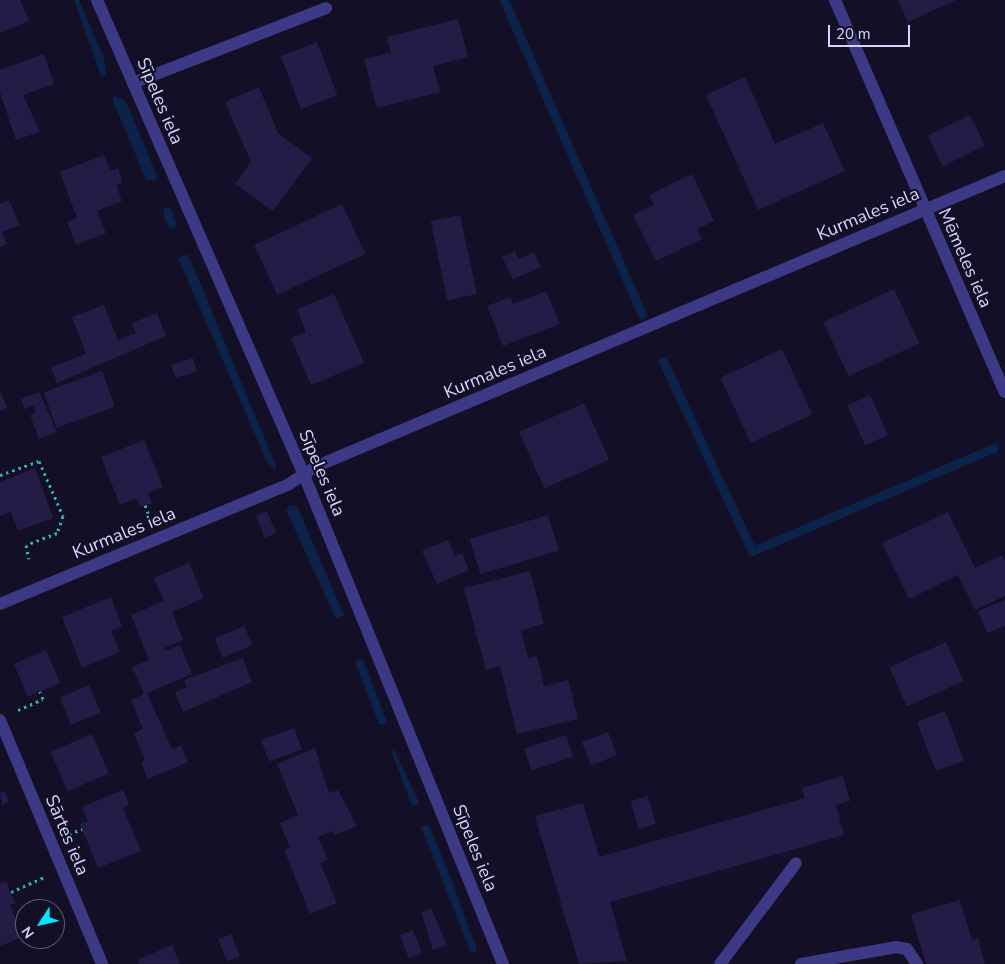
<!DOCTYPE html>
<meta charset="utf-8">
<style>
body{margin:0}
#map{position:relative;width:1005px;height:964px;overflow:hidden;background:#130f26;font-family:"Nunito Sans",sans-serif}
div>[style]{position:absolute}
.water>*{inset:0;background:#0c2248}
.stream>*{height:9px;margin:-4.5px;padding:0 4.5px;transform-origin:4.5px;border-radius:4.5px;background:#0c2248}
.building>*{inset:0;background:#241b47;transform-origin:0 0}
.path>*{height:3px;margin-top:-1.5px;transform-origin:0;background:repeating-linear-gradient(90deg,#2fb8b0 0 2.5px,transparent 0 6.5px)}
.minor>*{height:12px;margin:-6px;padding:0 6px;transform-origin:6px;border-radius:6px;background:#3d3a85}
span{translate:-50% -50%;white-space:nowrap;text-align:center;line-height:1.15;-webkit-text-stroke:4px #130f26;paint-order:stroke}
.street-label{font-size:18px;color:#d9d4ff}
.north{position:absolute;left:15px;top:899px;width:50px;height:50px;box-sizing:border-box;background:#130f26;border:1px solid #625e7d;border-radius:50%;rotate:235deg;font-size:14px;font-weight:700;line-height:20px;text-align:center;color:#d9d4ff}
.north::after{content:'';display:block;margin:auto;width:18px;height:22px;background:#00e5ff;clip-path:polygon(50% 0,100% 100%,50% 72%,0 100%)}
.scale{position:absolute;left:828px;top:25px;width:82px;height:22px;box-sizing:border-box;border:2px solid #d9d4ff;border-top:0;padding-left:6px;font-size:15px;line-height:18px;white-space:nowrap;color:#d9d4ff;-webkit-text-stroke:4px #130f26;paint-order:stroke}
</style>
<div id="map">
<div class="water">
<div style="clip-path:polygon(74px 0,79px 0,104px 58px,106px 76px,101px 76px)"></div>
<div style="clip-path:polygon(115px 96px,126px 101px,158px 178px,154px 181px,146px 180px,112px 98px)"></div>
<div style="clip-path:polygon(188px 254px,277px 468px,274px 469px,267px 462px,178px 258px)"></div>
<div style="clip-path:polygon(290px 505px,297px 506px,344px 615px,341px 617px,336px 619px,286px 510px)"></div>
<div style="clip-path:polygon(363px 659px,387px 722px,385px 724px,379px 724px,355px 662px)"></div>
<div style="clip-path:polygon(394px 749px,419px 802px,416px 805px,412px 805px,392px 753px)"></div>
<div style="clip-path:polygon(429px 825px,451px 878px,477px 950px,475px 952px,471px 953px,421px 827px)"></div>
</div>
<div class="stream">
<div style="left:504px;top:0;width:343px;rotate:66.3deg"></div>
<div style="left:167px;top:212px;width:12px;rotate:70deg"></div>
<div style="left:663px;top:361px;width:210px;rotate:64.9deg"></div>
<div style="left:752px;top:551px;width:263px;rotate:-23.1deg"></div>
</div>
<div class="building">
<div style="clip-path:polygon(0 0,20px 0,29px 21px,0 33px)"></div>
<div style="clip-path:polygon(898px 0,956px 0,908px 22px)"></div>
<div style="clip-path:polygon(458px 19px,468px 57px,433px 66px,440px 92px,377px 108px,364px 59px,391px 53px,387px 37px)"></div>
<div style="left:317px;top:42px;width:57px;height:39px;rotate:69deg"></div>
<div style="clip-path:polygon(44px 54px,54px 84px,23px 95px,40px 132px,16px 140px,0 92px,0 70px)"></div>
<div style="clip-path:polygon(745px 77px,775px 144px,823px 123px,845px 171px,758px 210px,706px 95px)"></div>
<div style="clip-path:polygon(259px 87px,278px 133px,312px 158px,273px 211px,235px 184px,251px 162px,225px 102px)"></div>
<div style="left:970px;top:115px;width:34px;height:47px;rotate:64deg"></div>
<div style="clip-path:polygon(104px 155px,110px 171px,118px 168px,123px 183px,116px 185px,122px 201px,97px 211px,106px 233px,76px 245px,67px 222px,77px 218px,60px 172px)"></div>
<div style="clip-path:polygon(692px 174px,714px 221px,697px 229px,702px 239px,656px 261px,633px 215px,654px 205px,649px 195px)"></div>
<div style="clip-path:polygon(9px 200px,20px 225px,2px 232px,7px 244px,0 247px,0 204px)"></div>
<div style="left:342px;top:204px;width:55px;height:97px;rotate:65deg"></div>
<div style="left:460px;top:215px;width:81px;height:30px;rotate:78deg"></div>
<div style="clip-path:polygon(515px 251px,519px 259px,534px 252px,541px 267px,513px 279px,502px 257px)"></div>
<div style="left:894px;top:289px;width:60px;height:78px;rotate:65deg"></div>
<div style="clip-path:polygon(546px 291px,560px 324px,503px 346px,487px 306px,510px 297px,513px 304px)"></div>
<div style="clip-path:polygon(334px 294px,364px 363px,311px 385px,291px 338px,306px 332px,297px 309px)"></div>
<div style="clip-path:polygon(104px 305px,118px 340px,136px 333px,132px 323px,157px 313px,166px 336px,57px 383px,51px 367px,86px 354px,72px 317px)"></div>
<div style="left:782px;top:349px;width:72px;height:68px;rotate:65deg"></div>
<div style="left:193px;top:358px;width:14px;height:23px;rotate:73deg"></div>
<div style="left:102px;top:371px;width:38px;height:62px;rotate:70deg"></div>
<div style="clip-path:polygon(0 390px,7px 408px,0 411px)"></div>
<div style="clip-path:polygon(39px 392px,57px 432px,39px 439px,30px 415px,36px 413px,33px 406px,25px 409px,21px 399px)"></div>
<div style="left:870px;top:395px;width:44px;height:25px;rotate:66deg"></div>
<div style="left:584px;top:403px;width:62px;height:71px;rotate:66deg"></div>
<div style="clip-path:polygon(144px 440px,163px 487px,148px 493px,152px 503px,145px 505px,140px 507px,136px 498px,120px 505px,101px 457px)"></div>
<div style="clip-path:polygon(35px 468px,53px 518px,18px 531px,11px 512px,0 516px,0 482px)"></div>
<div style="left:267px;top:511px;width:24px;height:12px;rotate:68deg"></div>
<div style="clip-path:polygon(948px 512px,975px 568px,1002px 555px,1005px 562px,1005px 596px,975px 610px,958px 575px,909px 599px,882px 543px)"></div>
<div style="left:548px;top:515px;width:37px;height:82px;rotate:73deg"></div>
<div style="clip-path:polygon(448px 540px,455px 556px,462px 553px,469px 570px,437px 584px,422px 551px)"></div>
<div style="clip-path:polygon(189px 563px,204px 598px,172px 612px,183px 640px,164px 648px,166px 651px,180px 645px,192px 674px,147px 693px,172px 749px,181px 746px,188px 762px,148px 779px,141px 762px,145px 760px,134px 733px,143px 729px,131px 700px,144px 694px,132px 667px,149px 660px,131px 615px,164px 601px,154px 578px)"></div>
<div style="clip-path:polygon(530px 571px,544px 624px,521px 630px,528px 658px,537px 656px,544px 686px,568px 680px,578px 719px,517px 734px,500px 666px,486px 670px,464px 588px)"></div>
<div style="clip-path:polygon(111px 597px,122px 626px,111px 631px,120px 652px,82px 668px,62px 617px)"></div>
<div style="clip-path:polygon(1005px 600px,1005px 626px,987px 633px,978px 611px)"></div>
<div style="left:244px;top:626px;width:21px;height:32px;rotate:67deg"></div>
<div style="left:946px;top:642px;width:43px;height:62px;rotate:66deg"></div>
<div style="left:46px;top:650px;width:36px;height:35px;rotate:67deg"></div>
<div style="clip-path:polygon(243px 658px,252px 682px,183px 712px,175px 692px,187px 687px,184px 680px)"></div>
<div style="left:89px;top:685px;width:30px;height:32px;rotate:67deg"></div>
<div style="left:945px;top:711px;width:53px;height:30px;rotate:69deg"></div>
<div style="left:294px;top:728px;width:23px;height:35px;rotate:70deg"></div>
<div style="left:608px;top:732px;width:25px;height:28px;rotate:69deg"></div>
<div style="left:92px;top:734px;width:43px;height:45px;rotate:67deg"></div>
<div style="left:566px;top:735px;width:23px;height:44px;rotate:72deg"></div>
<div style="clip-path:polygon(315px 748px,329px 793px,338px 790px,357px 826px,335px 835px,333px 831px,318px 837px,328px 860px,320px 863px,337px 903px,310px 914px,284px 850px,290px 848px,280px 823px,298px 815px,277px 764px)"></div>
<div style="clip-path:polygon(843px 776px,850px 801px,836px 805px,844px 835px,610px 902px,627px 961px,579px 964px,535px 816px,583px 803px,599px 857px,805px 798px,802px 788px)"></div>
<div style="clip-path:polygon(123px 790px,129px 805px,123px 808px,141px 851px,98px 868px,80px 824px,88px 821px,82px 807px)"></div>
<div style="clip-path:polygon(5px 791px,9px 802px,2px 805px,0 793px)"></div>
<div style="left:648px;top:796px;width:29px;height:18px;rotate:74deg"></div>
<div style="clip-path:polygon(6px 881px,15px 903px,10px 905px,23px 937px,0 946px,0 883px)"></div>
<div style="clip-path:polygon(960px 900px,972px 940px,978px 938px,985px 964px,926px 964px,911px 914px)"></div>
<div style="clip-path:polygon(431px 908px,447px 945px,433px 950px,421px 912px)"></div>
<div style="left:413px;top:930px;width:25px;height:14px;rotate:69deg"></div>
<div style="left:231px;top:934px;width:24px;height:14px;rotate:68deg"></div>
<div style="clip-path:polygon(172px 945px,180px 964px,139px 964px,137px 960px)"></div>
</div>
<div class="path">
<div style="left:0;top:475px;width:41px;rotate:-19.7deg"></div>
<div style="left:39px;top:461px;width:60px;rotate:66.4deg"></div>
<div style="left:63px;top:516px;width:18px;rotate:109deg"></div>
<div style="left:57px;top:533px;width:33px;rotate:159deg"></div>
<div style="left:26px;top:545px;width:14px;rotate:78deg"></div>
<div style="left:145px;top:505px;width:17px;rotate:69deg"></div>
<div style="left:18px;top:710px;width:27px;rotate:-24deg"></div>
<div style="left:43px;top:699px;width:8px;rotate:-113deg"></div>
<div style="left:69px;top:834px;width:14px;rotate:-21deg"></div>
<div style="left:11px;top:892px;width:37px;rotate:-24deg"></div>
</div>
<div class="minor">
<div style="left:97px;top:0;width:518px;rotate:66.45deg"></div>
<div style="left:304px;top:475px;width:528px;rotate:67.86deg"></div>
<div style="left:835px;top:0;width:427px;rotate:66.6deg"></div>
<div style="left:133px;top:83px;width:207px;rotate:-21.2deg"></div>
<div style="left:0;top:604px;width:313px;rotate:-22.5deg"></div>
<div style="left:289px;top:484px;width:33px;rotate:-33deg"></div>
<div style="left:317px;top:466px;width:747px;rotate:-22.86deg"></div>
<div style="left:0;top:720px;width:264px;rotate:67.3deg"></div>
<div style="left:720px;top:964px;width:126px;rotate:-53deg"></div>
<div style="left:801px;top:964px;width:97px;rotate:-10.1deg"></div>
<div style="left:896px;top:947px;width:11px;rotate:10deg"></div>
<div style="left:907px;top:949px;width:18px;rotate:56deg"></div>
</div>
<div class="street-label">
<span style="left:160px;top:101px;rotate:67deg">Sīpeles iela</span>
<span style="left:868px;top:214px;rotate:-23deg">Kurmales iela</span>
<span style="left:965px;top:258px;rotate:66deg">Mēmeles iela</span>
<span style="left:495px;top:372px;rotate:-23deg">Kurmales iela</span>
<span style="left:322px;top:473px;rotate:67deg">Sīpeles iela</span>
<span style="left:124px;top:533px;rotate:-22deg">Kurmales iela</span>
<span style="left:67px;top:835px;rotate:67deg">Sārtes iela</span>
<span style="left:475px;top:848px;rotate:68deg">Sīpeles iela</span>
</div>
<div class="north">N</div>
<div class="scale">20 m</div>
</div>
